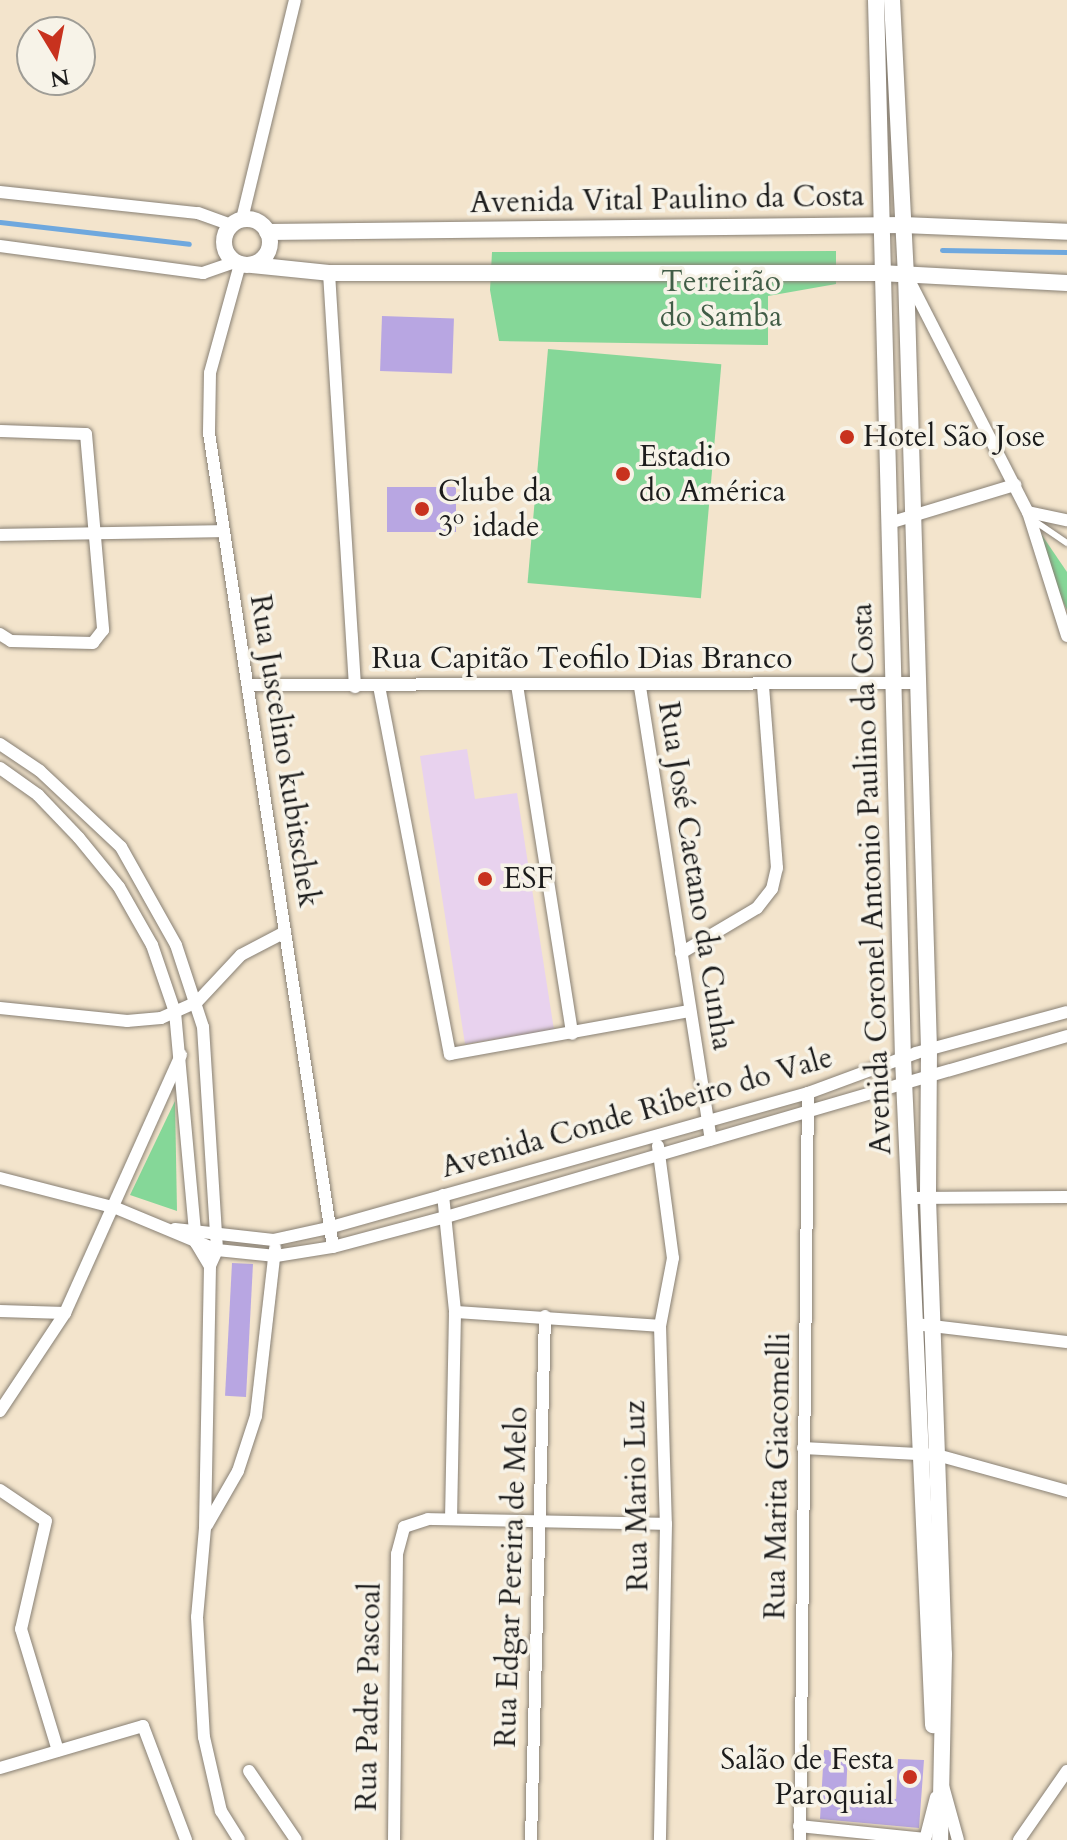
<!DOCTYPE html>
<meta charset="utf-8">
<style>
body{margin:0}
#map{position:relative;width:1067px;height:1840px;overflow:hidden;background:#f3e4cc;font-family:Cardo,serif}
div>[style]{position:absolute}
.built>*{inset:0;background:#e8d2ee}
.green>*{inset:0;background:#85d798;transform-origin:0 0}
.stream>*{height:5px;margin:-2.5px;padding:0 2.5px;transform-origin:2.5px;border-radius:2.5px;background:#6fa8de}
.building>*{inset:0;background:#b8a6e2;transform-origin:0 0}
.roads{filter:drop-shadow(0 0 2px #888074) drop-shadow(0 0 2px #888074)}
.service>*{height:6px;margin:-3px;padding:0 3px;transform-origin:3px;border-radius:3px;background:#fff}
.minor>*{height:12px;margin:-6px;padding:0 6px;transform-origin:6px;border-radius:6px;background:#fff}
.tertiary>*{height:16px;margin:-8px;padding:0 8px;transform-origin:8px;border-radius:8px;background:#fff}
.tertiary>.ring{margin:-8px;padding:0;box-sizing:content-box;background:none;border:16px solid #fff;border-radius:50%}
.dots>*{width:22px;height:22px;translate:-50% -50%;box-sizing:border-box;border:4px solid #f7f3e8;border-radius:50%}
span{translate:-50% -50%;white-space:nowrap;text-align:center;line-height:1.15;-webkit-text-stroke:7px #f7f3e8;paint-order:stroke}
.street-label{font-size:30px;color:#1c1c1c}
.park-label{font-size:30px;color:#415d47}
.poi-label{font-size:30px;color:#1c1c1c}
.left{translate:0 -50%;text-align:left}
.right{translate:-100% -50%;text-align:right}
.north{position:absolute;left:16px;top:16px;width:80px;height:80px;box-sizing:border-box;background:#f7f3e8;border:2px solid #9f9d96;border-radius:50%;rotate:170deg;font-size:22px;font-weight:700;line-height:32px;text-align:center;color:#1c1c1c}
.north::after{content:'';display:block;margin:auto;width:28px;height:36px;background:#c8321e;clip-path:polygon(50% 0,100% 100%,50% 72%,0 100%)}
</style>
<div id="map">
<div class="built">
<div style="clip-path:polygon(467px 749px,475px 799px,517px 793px,554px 1030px,465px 1044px,420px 756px)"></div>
</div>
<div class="green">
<div style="clip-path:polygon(836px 251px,836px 284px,768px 296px,768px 345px,499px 341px,490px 290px,492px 252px)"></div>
<div style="left:548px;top:349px;width:174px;height:235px;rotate:5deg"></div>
<div style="clip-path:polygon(1035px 525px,1067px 572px,1067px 610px,1047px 567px)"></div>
<div style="clip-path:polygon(175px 1101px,177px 1211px,130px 1195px)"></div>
</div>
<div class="stream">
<div style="left:0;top:222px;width:190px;rotate:6.6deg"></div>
<div style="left:942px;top:250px;width:125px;rotate:0.9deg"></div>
</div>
<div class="building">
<div style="left:382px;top:316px;width:72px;height:55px;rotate:2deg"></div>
<div style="left:387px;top:487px;width:69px;height:45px"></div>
<div style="left:232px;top:1263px;width:21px;height:133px;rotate:3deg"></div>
<div style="clip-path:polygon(824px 1750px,848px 1751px,846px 1795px,896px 1799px,898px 1759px,924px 1760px,919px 1828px,820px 1819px)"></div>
</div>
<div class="roads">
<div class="service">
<div style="left:1033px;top:520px;width:41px;rotate:34.1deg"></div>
</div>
<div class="minor">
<div style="left:0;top:192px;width:199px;rotate:6.1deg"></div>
<div style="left:198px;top:213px;width:35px;rotate:20deg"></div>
<div style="left:242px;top:219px;width:225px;rotate:-76.4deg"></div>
<div style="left:0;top:246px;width:205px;rotate:7.6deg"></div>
<div style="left:203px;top:273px;width:34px;rotate:-19deg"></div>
<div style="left:240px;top:264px;width:113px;rotate:105.4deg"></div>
<div style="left:210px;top:373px;width:60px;rotate:91deg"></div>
<div style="left:209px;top:433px;width:823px;rotate:81.34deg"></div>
<div style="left:329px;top:273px;width:415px;rotate:86.4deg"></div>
<div style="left:908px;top:278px;width:263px;rotate:62.9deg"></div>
<div style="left:1028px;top:512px;width:130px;rotate:72.5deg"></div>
<div style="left:0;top:431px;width:86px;rotate:2deg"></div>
<div style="left:86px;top:434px;width:197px;rotate:85deg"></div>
<div style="left:103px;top:630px;width:16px;rotate:128deg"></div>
<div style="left:93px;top:643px;width:82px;rotate:-178.6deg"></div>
<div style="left:11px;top:641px;width:13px;rotate:-148deg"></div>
<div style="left:1028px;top:512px;width:40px;rotate:12deg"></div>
<div style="left:889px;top:523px;width:132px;rotate:-16.8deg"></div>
<div style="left:0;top:535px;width:224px;rotate:-1deg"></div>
<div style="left:248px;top:685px;width:669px;rotate:-0.17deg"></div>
<div style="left:517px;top:685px;width:353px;rotate:81deg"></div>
<div style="left:379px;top:686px;width:375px;rotate:79.1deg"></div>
<div style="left:450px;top:1054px;width:244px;rotate:-10.2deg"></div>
<div style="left:640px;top:687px;width:458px;rotate:81.1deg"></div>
<div style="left:0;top:744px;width:48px;rotate:34deg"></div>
<div style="left:40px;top:771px;width:111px;rotate:43.2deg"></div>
<div style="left:121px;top:847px;width:112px;rotate:60.7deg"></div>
<div style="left:176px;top:945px;width:86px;rotate:71.8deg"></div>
<div style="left:203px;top:1027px;width:223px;rotate:86.4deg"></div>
<div style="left:217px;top:1250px;width:17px;rotate:114deg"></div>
<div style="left:210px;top:1266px;width:262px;rotate:91.1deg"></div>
<div style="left:205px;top:1528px;width:89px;rotate:95.1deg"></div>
<div style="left:197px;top:1617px;width:120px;rotate:86.7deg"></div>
<div style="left:204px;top:1737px;width:76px;rotate:77.1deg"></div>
<div style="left:221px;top:1811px;width:34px;rotate:58deg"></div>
<div style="left:0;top:768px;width:47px;rotate:35.4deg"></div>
<div style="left:38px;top:795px;width:59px;rotate:46.4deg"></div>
<div style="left:79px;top:838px;width:63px;rotate:50.8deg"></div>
<div style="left:119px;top:887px;width:67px;rotate:60.4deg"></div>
<div style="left:152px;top:945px;width:71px;rotate:71.1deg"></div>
<div style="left:175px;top:1012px;width:232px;rotate:84.8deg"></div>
<div style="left:196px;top:1243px;width:27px;rotate:59deg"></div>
<div style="left:681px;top:953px;width:88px;rotate:-30.6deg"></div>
<div style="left:757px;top:908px;width:24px;rotate:-52deg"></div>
<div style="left:772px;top:889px;width:22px;rotate:-77deg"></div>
<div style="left:777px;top:868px;width:184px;rotate:-94.4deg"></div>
<div style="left:0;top:1008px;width:128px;rotate:5.8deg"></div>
<div style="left:127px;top:1021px;width:34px;rotate:-5deg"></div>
<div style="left:161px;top:1018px;width:39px;rotate:-24deg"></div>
<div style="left:197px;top:1002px;width:64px;rotate:-46.9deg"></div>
<div style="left:241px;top:955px;width:50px;rotate:-27.6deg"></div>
<div style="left:658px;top:1146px;width:113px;rotate:82.4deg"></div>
<div style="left:673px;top:1258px;width:69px;rotate:100.8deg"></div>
<div style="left:660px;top:1326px;width:198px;rotate:88.3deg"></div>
<div style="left:666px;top:1524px;width:316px;rotate:91.1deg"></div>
<div style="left:0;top:1178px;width:120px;rotate:14.5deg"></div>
<div style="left:116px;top:1208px;width:109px;rotate:22.6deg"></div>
<div style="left:217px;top:1250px;width:59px;rotate:5.8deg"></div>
<div style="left:276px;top:1256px;width:58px;rotate:-9deg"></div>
<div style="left:333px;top:1247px;width:117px;rotate:-14.9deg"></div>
<div style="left:446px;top:1217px;width:647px;rotate:-16.25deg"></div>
<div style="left:443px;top:1195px;width:118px;rotate:84.1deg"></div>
<div style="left:455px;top:1312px;width:207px;rotate:91.1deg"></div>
<div style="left:911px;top:1198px;width:156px;rotate:-0.4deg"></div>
<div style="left:175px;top:1229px;width:99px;rotate:6.4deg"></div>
<div style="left:273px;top:1240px;width:56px;rotate:-12.3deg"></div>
<div style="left:328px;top:1228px;width:499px;rotate:-15.7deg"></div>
<div style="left:808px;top:1093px;width:115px;rotate:-20.3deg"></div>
<div style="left:916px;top:1053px;width:156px;rotate:-15.2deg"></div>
<div style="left:0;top:1311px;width:65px;rotate:1.8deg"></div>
<div style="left:455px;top:1312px;width:205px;rotate:3.9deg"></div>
<div style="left:915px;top:1324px;width:153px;rotate:6.8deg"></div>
<div style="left:0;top:1411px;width:118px;rotate:-56.4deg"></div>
<div style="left:65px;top:1313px;width:283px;rotate:-65.8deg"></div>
<div style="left:803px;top:1448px;width:134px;rotate:3deg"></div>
<div style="left:937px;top:1455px;width:135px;rotate:15.5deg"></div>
<div style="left:0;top:1490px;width:55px;rotate:34deg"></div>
<div style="left:46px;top:1521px;width:111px;rotate:103deg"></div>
<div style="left:21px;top:1629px;width:127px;rotate:73.1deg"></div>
<div style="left:207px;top:1525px;width:62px;rotate:-60.1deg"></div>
<div style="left:238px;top:1471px;width:58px;rotate:-71.9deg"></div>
<div style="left:256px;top:1416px;width:169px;rotate:-83.5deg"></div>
<div style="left:0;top:1768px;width:149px;rotate:-16.4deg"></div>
<div style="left:143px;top:1726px;width:122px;rotate:69.3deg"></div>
<div style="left:249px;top:1771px;width:83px;rotate:55.7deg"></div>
<div style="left:942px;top:1782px;width:60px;rotate:74.6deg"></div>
<div style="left:799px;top:1826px;width:127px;rotate:5.9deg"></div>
<div style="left:394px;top:1840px;width:286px;rotate:-89.4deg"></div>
<div style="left:397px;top:1554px;width:28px;rotate:-75deg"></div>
<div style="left:404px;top:1527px;width:25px;rotate:-18deg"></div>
<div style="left:428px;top:1519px;width:238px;rotate:1.2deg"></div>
<div style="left:531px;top:1840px;width:524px;rotate:-88.47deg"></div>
<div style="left:800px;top:1840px;width:747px;rotate:-89.39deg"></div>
<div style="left:925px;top:1840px;width:44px;rotate:-75.7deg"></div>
<div style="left:1019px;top:1840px;width:84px;rotate:-55.2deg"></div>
</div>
<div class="tertiary">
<div style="left:876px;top:0;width:1058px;rotate:88.54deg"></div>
<div style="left:903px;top:1058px;width:668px;rotate:87.42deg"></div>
<div style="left:892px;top:0;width:274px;rotate:87.1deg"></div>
<div style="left:906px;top:274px;width:775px;rotate:88.3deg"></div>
<div style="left:929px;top:1049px;width:149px;rotate:90.4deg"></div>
<div style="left:928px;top:1198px;width:456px;rotate:88deg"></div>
<div style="left:944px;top:1654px;width:186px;rotate:91.2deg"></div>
<div class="ring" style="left:224px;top:219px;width:30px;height:30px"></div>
<div style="left:267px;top:232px;width:636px;rotate:-0.63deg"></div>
<div style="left:903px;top:225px;width:164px;rotate:2.4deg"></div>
<div style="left:252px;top:265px;width:77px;rotate:5.9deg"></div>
<div style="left:329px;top:273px;width:551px"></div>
<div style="left:880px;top:273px;width:187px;rotate:3.1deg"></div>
</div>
</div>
<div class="dots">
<div style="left:847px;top:437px;background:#c8321e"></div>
<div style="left:623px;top:474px;background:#c8321e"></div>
<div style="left:422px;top:509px;background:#c8321e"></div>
<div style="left:485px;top:879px;background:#c8321e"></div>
<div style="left:910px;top:1777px;background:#c8321e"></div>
</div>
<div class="street-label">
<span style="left:667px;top:200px;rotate:-1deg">Avenida Vital Paulino da Costa</span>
<span style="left:582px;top:659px">Rua Capitão Teofilo Dias Branco</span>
<span style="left:284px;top:751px;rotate:81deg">Rua Juscelino kubitschek</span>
<span style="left:695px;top:876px;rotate:81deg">Rua José Caetano da Cunha</span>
<span style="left:872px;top:879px;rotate:-92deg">Avenida Coronel Antonio Paulino da Costa</span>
<span style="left:637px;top:1113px;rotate:-16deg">Avenida Conde Ribeiro do Vale</span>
<span style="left:778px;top:1476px;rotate:-89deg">Rua Marita Giacomelli</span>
<span style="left:637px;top:1496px;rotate:-91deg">Rua Mario Luz</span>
<span style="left:512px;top:1577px;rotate:-88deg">Rua Edgar Pereira de Melo</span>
<span style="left:369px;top:1697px;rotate:-89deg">Rua Padre Pascoal</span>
</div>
<div class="park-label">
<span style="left:721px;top:299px">Terreirão<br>do Samba</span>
</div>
<div class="poi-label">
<span class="left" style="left:863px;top:437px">Hotel São Jose</span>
<span class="left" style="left:639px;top:474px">Estadio<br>do América</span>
<span class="left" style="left:438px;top:509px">Clube da<br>3º idade</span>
<span class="left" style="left:503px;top:879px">ESF</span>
<span class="right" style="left:894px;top:1777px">Salão de Festa<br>Paroquial</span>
</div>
<div class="north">N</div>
</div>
